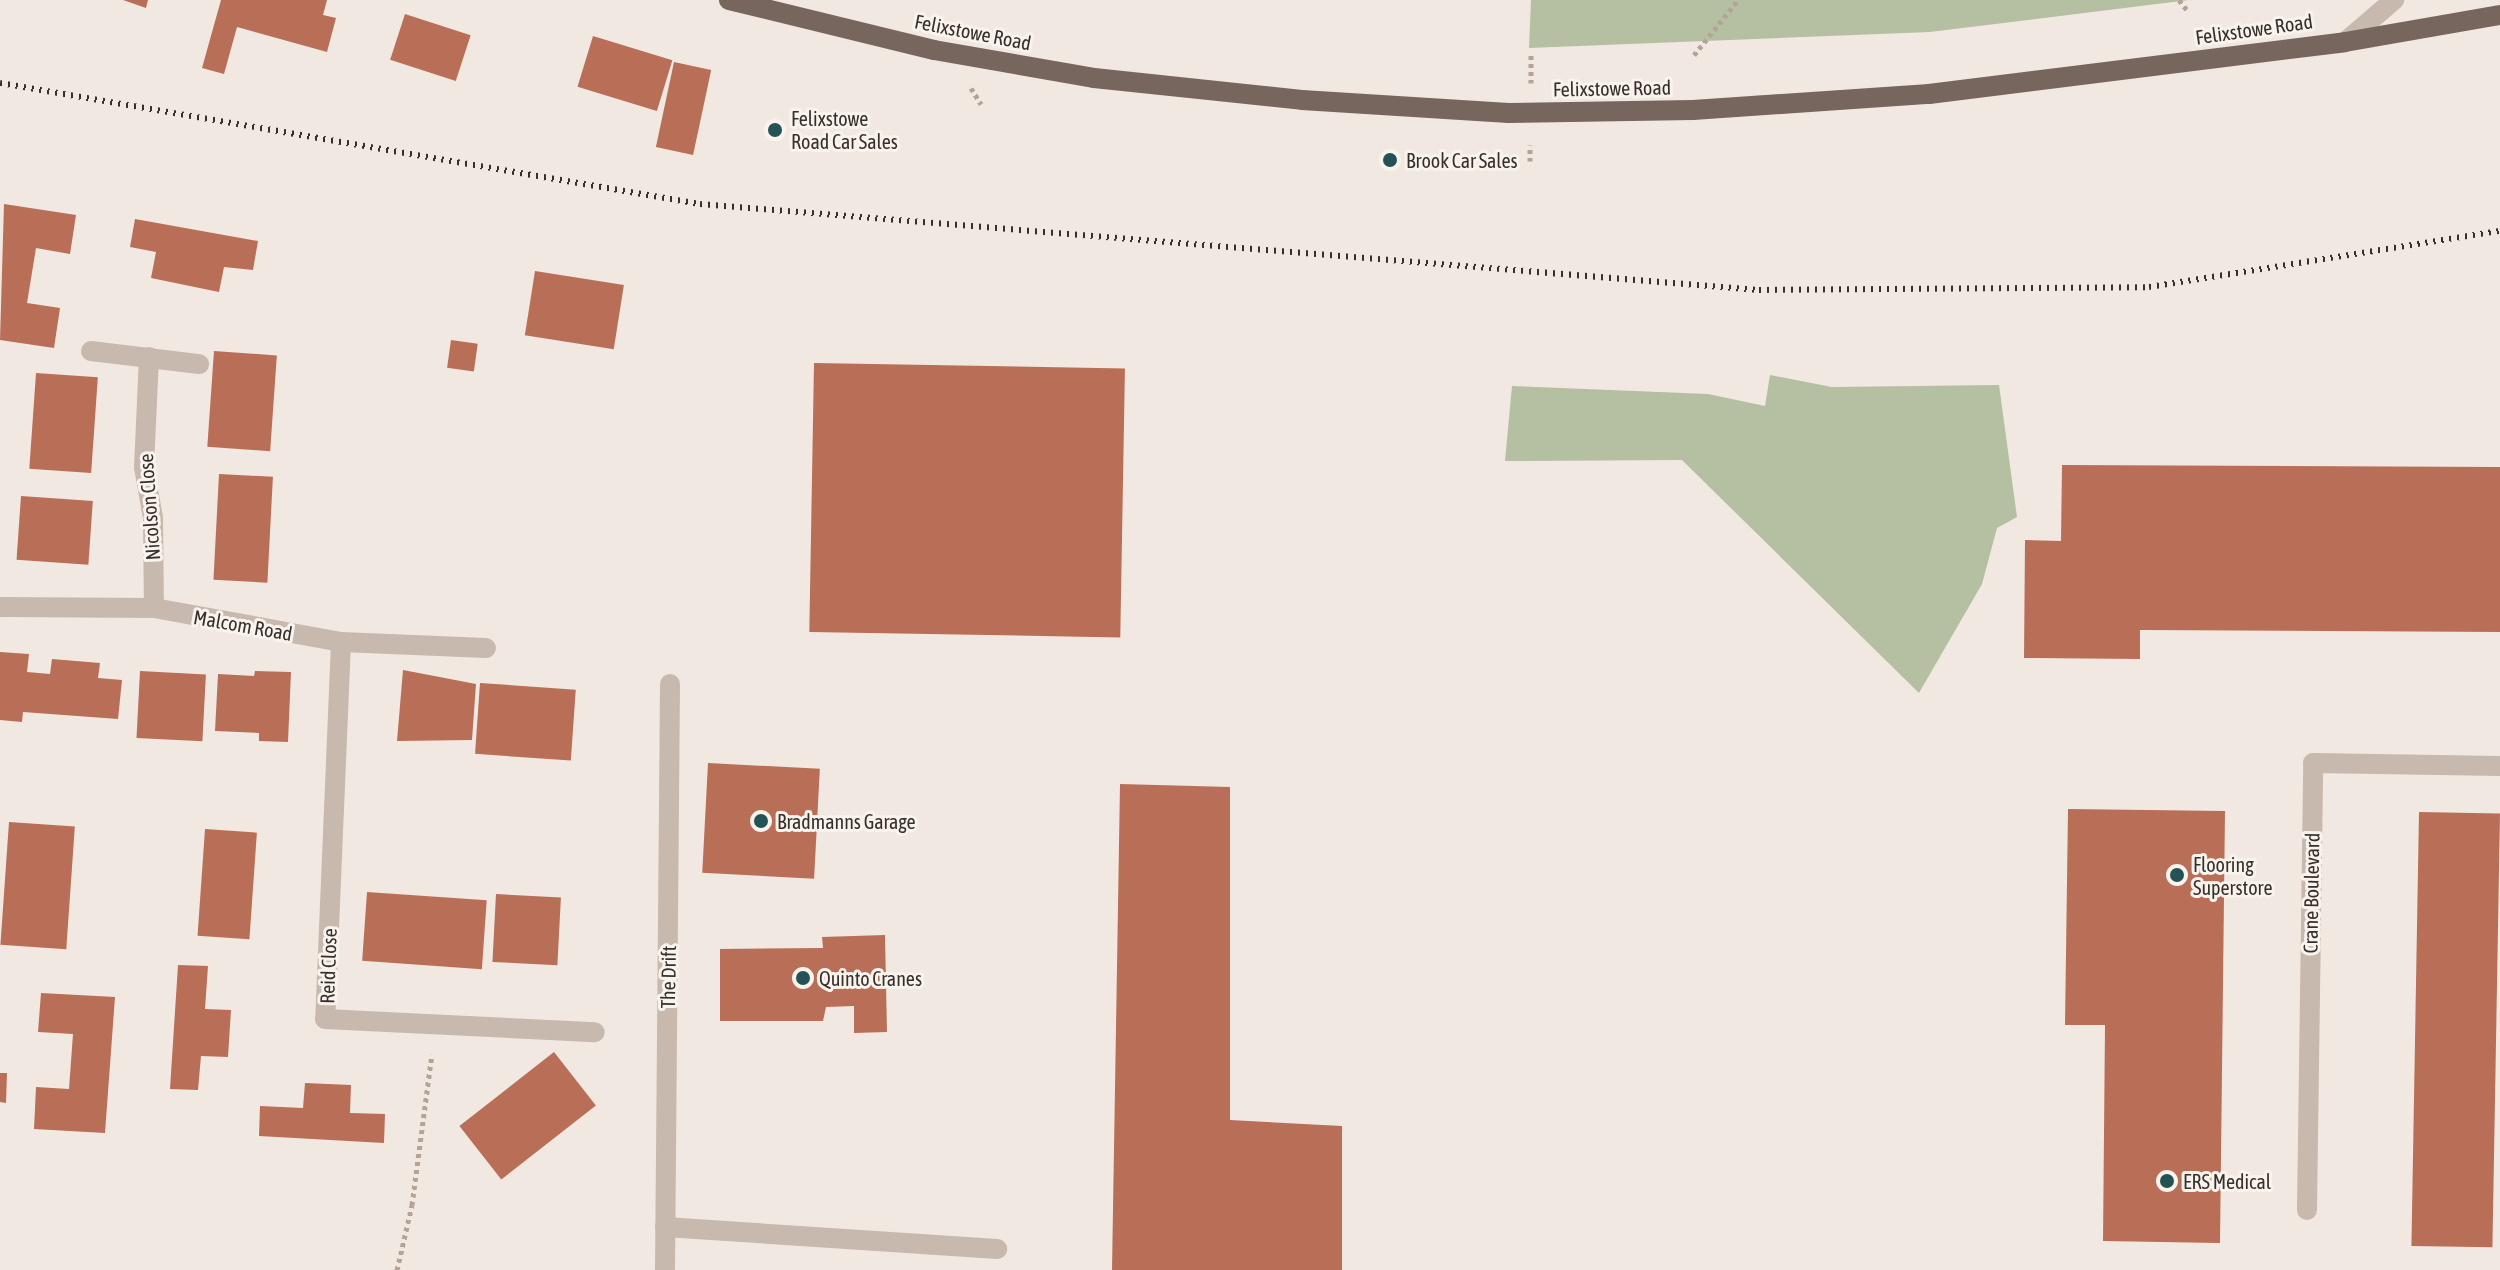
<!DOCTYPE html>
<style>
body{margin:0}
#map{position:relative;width:2500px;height:1270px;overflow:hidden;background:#f1e9e1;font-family:"Asap Condensed",sans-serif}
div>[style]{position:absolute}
.green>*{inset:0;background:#b5bfa2}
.building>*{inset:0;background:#b96e57;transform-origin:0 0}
.path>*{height:5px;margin-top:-2.5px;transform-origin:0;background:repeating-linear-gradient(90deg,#b4a498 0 4px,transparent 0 8px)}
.service>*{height:20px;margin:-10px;padding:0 10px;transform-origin:10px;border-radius:10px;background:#c8b9ae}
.minor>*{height:20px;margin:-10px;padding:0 10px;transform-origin:10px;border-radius:10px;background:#c8b9ae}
.primary>*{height:20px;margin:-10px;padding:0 10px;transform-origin:10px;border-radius:10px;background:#77665e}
.rail>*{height:6px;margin-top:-3px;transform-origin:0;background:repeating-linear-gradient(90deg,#372f2b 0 2px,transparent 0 8px)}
.dots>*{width:22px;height:22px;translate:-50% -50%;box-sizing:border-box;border:4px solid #f9f3ed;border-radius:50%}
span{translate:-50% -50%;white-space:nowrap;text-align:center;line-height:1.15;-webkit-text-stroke:6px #f9f3ed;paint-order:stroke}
.street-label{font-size:20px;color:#372f2b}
.poi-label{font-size:20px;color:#372f2b}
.left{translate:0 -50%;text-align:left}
</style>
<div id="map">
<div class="green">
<div style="clip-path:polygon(1531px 0,2189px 0,1930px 32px,1529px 48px)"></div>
<div style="clip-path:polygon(1770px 375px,1832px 387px,1999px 385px,2017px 517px,1997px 528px,1982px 584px,1919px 693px,1682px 460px,1505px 461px,1512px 386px,1708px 394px,1765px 406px)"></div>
</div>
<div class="building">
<div style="clip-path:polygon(123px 0,148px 0,146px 8px)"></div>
<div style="clip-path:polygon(221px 0,327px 0,323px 15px,336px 18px,327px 52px,237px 27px,224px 74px,202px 68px)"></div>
<div style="left:405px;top:14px;width:69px;height:48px;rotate:18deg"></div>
<div style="left:593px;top:36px;width:83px;height:53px;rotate:17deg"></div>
<div style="left:674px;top:62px;width:38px;height:87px;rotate:12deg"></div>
<div style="clip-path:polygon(4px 204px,76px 215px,70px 254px,36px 248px,27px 303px,60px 308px,54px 348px,0 340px)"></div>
<div style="clip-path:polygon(135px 219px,258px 241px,253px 270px,224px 267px,219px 292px,151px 278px,156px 252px,130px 247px)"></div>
<div style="left:535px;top:271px;width:90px;height:65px;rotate:9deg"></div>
<div style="left:451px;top:340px;width:27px;height:28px;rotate:8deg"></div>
<div style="left:214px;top:351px;width:63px;height:96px;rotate:4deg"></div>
<div style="left:814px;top:363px;width:311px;height:269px;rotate:1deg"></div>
<div style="left:36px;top:373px;width:62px;height:96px;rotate:4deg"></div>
<div style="clip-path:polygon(2062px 465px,2500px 467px,2500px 632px,2140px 630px,2140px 659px,2024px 658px,2025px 540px,2061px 541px)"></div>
<div style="left:219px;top:474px;width:54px;height:106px;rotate:3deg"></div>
<div style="left:21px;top:496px;width:72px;height:64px;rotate:4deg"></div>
<div style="clip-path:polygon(0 652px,29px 654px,27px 672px,50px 674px,52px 659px,100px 663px,98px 678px,122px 680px,118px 719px,23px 712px,22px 722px,0 720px)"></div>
<div style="clip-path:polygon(403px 670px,476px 684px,472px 740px,397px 741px)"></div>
<div style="left:140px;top:671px;width:66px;height:67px;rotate:3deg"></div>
<div style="clip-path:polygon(255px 671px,291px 672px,288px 742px,259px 741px,259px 733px,215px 731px,218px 674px,254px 676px)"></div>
<div style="left:480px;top:683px;width:96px;height:71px;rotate:4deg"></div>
<div style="left:708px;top:763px;width:112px;height:110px;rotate:3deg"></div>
<div style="clip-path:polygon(1120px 784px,1230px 787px,1230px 1120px,1342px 1126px,1342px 1270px,1112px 1270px)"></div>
<div style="clip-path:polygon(2068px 809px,2225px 811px,2220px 1243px,2103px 1241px,2105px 1025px,2065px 1025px)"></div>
<div style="left:2419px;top:812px;width:81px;height:434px;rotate:1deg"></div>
<div style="left:9px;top:822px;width:66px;height:123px;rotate:4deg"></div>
<div style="left:205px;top:829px;width:52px;height:107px;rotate:4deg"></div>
<div style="left:367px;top:892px;width:120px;height:69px;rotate:4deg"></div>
<div style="left:496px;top:894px;width:65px;height:68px;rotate:3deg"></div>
<div style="clip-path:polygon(885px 935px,887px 1032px,854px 1033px,854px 1006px,826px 1007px,823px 1021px,720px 1021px,720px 949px,823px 948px,822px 937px)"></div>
<div style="clip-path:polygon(178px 965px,208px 966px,205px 1009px,231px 1010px,228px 1057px,201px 1056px,198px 1090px,170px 1089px)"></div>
<div style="clip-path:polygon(41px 993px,115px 997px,105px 1133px,34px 1129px,36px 1087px,69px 1089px,73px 1034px,38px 1032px)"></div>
<div style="left:554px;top:1052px;width:68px;height:120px;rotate:52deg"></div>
<div style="clip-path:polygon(0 1073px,7px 1073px,6px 1103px,0 1102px)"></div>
<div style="clip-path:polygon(305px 1083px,351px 1085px,350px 1113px,385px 1114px,384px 1143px,259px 1136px,260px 1106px,303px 1108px)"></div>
</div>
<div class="path">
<div style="left:2179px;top:0;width:13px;rotate:51deg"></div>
<div style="left:1694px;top:55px;width:70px;rotate:-51.3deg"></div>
<div style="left:1531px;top:83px;width:31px;rotate:-90deg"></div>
<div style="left:971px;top:88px;width:19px;rotate:58deg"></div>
<div style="left:1530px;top:161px;width:16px;rotate:-90deg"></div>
<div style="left:397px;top:1270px;width:67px;rotate:-77deg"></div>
<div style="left:412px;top:1205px;width:152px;rotate:-82.5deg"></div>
</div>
<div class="service">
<div style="left:2345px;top:42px;width:65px;rotate:-40.6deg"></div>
<div style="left:2307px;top:1210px;width:447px;rotate:-89.2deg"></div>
<div style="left:2313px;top:763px;width:187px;rotate:0.9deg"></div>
<div style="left:665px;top:1227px;width:333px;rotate:3.8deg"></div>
</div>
<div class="minor">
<div style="left:91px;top:351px;width:109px;rotate:6.9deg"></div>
<div style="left:149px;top:357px;width:110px;rotate:92.6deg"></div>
<div style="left:144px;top:467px;width:52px;rotate:80deg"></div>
<div style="left:153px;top:518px;width:90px;rotate:89.4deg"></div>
<div style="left:0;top:607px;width:154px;rotate:0.4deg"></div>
<div style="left:154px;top:608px;width:190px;rotate:10.3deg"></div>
<div style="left:341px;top:642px;width:145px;rotate:2.4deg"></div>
<div style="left:341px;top:642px;width:377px;rotate:92.4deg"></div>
<div style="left:325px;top:1019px;width:270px;rotate:2.8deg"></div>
<div style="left:665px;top:1270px;width:586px;rotate:-89.51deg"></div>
</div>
<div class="primary">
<div style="left:729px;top:0;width:211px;rotate:13.7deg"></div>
<div style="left:934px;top:50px;width:162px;rotate:9.9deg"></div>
<div style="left:1094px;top:78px;width:209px;rotate:6deg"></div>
<div style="left:1302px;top:100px;width:207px;rotate:3.6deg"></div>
<div style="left:1509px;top:113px;width:184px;rotate:-0.9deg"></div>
<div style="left:1693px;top:110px;width:237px;rotate:-3.9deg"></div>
<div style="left:1929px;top:94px;width:419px;rotate:-7.1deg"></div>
<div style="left:2345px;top:42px;width:157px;rotate:-9.9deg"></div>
</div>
<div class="rail">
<div style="left:0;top:83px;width:710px;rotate:9.81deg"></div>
<div style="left:700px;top:204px;width:1062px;rotate:4.64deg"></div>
<div style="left:1759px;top:290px;width:390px;rotate:-0.4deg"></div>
<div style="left:2149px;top:287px;width:355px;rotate:-9.1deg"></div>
</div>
<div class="dots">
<div style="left:775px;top:130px;background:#255254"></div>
<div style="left:1390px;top:160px;background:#255254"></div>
<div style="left:761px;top:821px;background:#255254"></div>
<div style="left:2177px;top:875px;background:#255254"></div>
<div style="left:803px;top:978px;background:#255254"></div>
<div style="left:2167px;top:1181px;background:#255254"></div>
</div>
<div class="street-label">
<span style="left:2254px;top:29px;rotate:-8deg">Felixstowe Road</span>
<span style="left:973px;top:32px;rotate:11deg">Felixstowe Road</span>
<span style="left:1612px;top:88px;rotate:-1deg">Felixstowe Road</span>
<span style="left:149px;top:507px;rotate:-94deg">Nicolson Close</span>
<span style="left:243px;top:625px;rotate:10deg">Malcom Road</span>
<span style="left:2311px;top:893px;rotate:-89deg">Crane Boulevard</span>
<span style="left:328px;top:966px;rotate:-88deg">Reid Close</span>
<span style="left:668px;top:977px;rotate:-89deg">The Drift</span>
</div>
<div class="poi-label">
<span class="left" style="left:791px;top:130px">Felixstowe<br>Road Car Sales</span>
<span class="left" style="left:1406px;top:160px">Brook Car Sales</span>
<span class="left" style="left:777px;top:821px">Bradmanns Garage</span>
<span class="left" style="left:2193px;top:876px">Flooring<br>Superstore</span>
<span class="left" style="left:819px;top:978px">Quinto Cranes</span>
<span class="left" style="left:2183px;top:1181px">ERS Medical</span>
</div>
</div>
